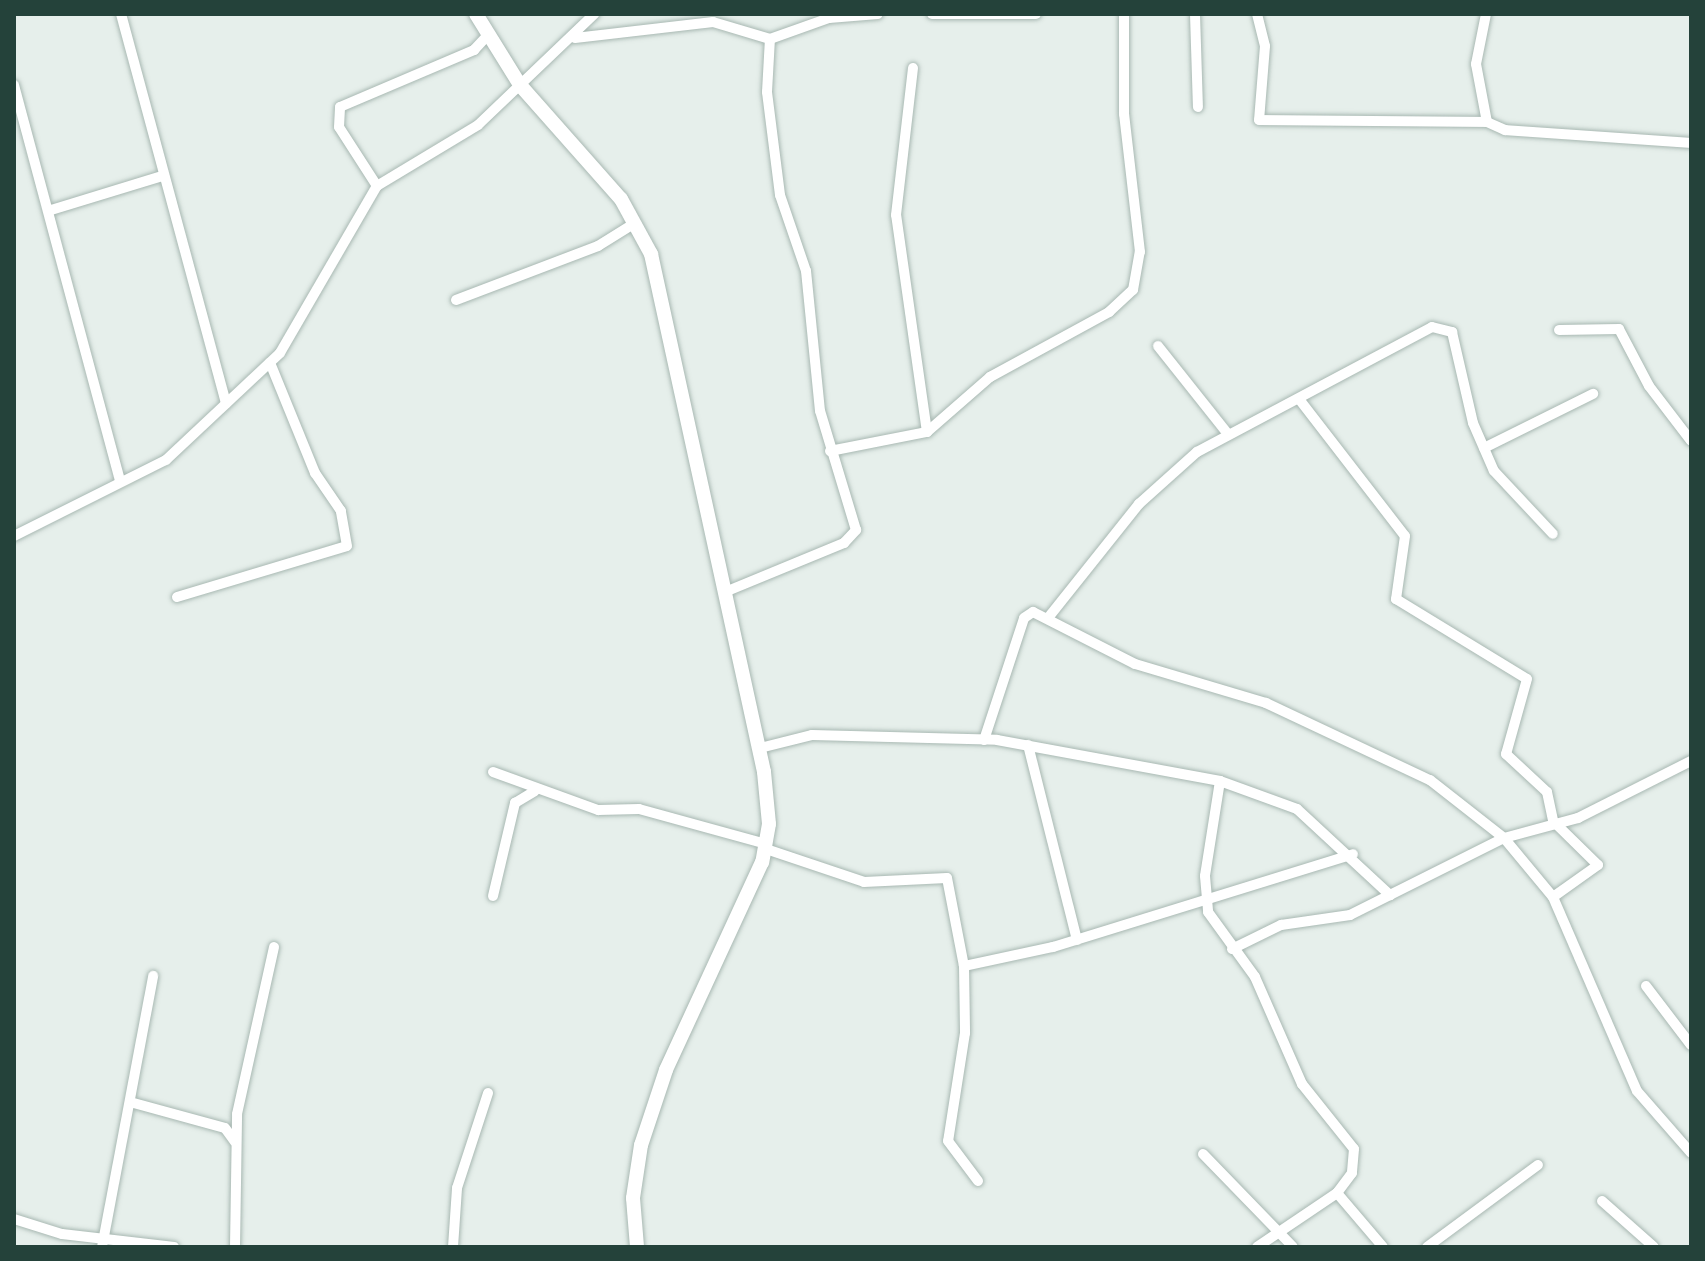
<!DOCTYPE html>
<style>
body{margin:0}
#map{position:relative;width:1705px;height:1261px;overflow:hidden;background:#e6efeb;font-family:"Public Sans",sans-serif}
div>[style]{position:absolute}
.roads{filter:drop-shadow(0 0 2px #a8b8b2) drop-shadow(0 0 2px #a8b8b2)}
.street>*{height:10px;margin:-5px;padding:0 5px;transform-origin:5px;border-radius:5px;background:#fff}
.secondary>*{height:14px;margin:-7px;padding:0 7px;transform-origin:7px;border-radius:7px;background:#fff}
span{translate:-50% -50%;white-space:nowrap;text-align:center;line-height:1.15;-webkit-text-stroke:6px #f7fbf9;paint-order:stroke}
.frame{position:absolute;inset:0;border:16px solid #24423a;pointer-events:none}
</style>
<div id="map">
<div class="roads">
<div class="street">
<div style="left:121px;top:14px;width:403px;rotate:74.9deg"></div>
<div style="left:932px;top:14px;width:104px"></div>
<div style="left:1195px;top:14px;width:93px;rotate:88.2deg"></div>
<div style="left:1257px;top:14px;width:33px;rotate:76deg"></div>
<div style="left:1265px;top:46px;width:74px;rotate:94.6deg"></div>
<div style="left:1259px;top:120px;width:228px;rotate:0.5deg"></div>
<div style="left:1486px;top:14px;width:51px;rotate:101.3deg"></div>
<div style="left:1476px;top:64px;width:59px;rotate:79.3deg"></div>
<div style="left:1487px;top:122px;width:20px;rotate:24deg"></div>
<div style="left:1505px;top:130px;width:186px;rotate:4deg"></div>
<div style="left:575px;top:38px;width:139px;rotate:-6.6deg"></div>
<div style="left:713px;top:22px;width:59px;rotate:16.6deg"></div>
<div style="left:770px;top:39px;width:63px;rotate:-19.6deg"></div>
<div style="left:829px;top:18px;width:49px;rotate:-4.7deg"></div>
<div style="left:14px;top:85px;width:410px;rotate:75deg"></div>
<div style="left:377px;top:186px;width:70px;rotate:-122.8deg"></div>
<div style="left:339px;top:127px;width:20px;rotate:-87deg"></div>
<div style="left:340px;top:107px;width:146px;rotate:-23deg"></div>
<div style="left:474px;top:50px;width:22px;rotate:-47deg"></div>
<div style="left:51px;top:210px;width:116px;rotate:-17deg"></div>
<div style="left:456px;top:300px;width:152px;rotate:-20.8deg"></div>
<div style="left:598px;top:246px;width:44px;rotate:-31.9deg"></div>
<div style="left:1559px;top:330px;width:60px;rotate:-1deg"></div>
<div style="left:1619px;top:329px;width:64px;rotate:62.2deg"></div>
<div style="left:1649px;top:386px;width:69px;rotate:52.6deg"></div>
<div style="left:1158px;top:346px;width:112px;rotate:51.5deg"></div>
<div style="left:1299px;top:399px;width:173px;rotate:52.3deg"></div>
<div style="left:1405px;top:536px;width:64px;rotate:98.1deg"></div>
<div style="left:1396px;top:599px;width:153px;rotate:31.4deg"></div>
<div style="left:1527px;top:679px;width:78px;rotate:105.6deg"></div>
<div style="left:1506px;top:754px;width:56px;rotate:42.8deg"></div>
<div style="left:1547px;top:792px;width:30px;rotate:78deg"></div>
<div style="left:1553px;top:821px;width:63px;rotate:44.4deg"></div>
<div style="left:1598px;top:865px;width:55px;rotate:144.6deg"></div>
<div style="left:927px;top:432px;width:84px;rotate:-41.1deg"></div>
<div style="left:990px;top:377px;width:136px;rotate:-28.6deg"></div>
<div style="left:1109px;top:312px;width:33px;rotate:-43deg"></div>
<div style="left:1133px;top:290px;width:39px;rotate:-80deg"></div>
<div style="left:1140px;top:252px;width:139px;rotate:-96.6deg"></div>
<div style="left:1124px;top:114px;width:100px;rotate:-90deg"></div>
<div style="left:1484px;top:448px;width:122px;rotate:-26.4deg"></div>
<div style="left:830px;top:451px;width:99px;rotate:-11.1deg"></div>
<div style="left:927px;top:432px;width:219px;rotate:-98.1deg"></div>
<div style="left:896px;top:215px;width:148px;rotate:-83.4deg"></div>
<div style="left:14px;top:536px;width:170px;rotate:-26.6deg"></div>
<div style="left:166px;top:460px;width:156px;rotate:-43.2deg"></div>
<div style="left:280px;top:353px;width:193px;rotate:-59.9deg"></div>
<div style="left:377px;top:186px;width:118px;rotate:-31.1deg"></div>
<div style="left:478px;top:125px;width:161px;rotate:-43.7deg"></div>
<div style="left:725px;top:592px;width:129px;rotate:-22.4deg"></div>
<div style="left:844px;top:543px;width:18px;rotate:-47deg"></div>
<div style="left:856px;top:530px;width:124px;rotate:-106.8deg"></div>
<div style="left:820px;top:411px;width:141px;rotate:-95.7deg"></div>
<div style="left:806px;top:271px;width:80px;rotate:-108.9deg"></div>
<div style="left:780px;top:195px;width:104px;rotate:-97.2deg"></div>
<div style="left:767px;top:92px;width:53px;rotate:-86.8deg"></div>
<div style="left:177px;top:597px;width:177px;rotate:-16.7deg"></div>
<div style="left:347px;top:546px;width:36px;rotate:-100deg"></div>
<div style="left:341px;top:511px;width:46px;rotate:-124.4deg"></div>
<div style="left:315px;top:473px;width:119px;rotate:-112.2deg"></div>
<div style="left:1048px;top:618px;width:146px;rotate:-51.4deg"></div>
<div style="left:1139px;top:504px;width:78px;rotate:-41.9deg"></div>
<div style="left:1197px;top:452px;width:266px;rotate:-28deg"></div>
<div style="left:1432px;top:327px;width:21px;rotate:14deg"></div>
<div style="left:1452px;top:332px;width:93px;rotate:77deg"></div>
<div style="left:1473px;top:423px;width:52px;rotate:66.4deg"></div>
<div style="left:1494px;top:471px;width:86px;rotate:46.9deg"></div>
<div style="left:984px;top:740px;width:128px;rotate:-71.8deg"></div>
<div style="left:1024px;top:618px;width:11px;rotate:-34deg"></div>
<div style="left:1033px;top:612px;width:114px;rotate:27deg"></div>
<div style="left:1135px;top:664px;width:137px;rotate:16.6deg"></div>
<div style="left:1266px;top:703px;width:181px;rotate:25.2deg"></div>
<div style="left:1430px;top:780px;width:94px;rotate:38.1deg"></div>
<div style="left:1504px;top:838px;width:77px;rotate:50.3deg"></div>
<div style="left:1553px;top:897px;width:211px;rotate:66.6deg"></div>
<div style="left:1637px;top:1091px;width:82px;rotate:48.9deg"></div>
<div style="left:1028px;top:745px;width:201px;rotate:75.9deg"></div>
<div style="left:760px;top:748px;width:54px;rotate:-14deg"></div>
<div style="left:812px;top:735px;width:185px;rotate:1.5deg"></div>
<div style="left:997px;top:740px;width:227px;rotate:10.4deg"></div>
<div style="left:1220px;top:781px;width:96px;rotate:99deg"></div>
<div style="left:1205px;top:876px;width:36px;rotate:85deg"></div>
<div style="left:1208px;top:912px;width:80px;rotate:54.1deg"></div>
<div style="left:1255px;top:977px;width:117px;rotate:66.3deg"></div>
<div style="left:1302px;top:1084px;width:83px;rotate:51.3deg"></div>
<div style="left:1354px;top:1149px;width:24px;rotate:95deg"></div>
<div style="left:1352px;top:1173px;width:25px;rotate:127deg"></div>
<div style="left:1337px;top:1193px;width:71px;rotate:49.6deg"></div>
<div style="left:493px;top:772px;width:112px;rotate:19.9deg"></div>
<div style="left:598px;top:810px;width:41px;rotate:-1.4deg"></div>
<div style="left:639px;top:809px;width:132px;rotate:15.4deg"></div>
<div style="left:1220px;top:781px;width:82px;rotate:20deg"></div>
<div style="left:1297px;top:809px;width:127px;rotate:42.8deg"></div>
<div style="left:766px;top:849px;width:103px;rotate:18.6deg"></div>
<div style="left:864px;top:882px;width:83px;rotate:-2.8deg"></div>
<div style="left:947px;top:878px;width:90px;rotate:79.1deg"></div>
<div style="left:964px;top:966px;width:67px;rotate:89.1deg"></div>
<div style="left:965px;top:1033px;width:109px;rotate:98.9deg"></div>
<div style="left:948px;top:1141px;width:50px;rotate:53.1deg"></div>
<div style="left:493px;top:896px;width:96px;rotate:-76.7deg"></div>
<div style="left:515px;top:803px;width:23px;rotate:-31deg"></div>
<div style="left:1232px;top:949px;width:55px;rotate:-26.1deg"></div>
<div style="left:1281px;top:925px;width:70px;rotate:-8.2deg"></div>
<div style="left:1350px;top:915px;width:172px;rotate:-26.6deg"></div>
<div style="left:1504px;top:838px;width:77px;rotate:-15.1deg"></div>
<div style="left:1578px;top:818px;width:127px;rotate:-26.8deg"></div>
<div style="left:964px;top:966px;width:91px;rotate:-12.1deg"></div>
<div style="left:1053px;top:947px;width:314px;rotate:-17.2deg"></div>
<div style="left:1646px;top:986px;width:74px;rotate:52.7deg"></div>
<div style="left:130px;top:1102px;width:98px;rotate:15.3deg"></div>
<div style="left:225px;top:1128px;width:17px;rotate:54deg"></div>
<div style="left:1203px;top:1154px;width:129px;rotate:45.9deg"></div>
<div style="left:1602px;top:1201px;width:69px;rotate:41.5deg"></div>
<div style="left:14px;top:1219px;width:50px;rotate:17.4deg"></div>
<div style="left:62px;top:1234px;width:113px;rotate:6.6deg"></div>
<div style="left:102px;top:1247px;width:276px;rotate:-79.3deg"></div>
<div style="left:235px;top:1247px;width:133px;rotate:-89.1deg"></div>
<div style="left:237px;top:1114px;width:171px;rotate:-77.5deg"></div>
<div style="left:453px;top:1247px;width:59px;rotate:-86.1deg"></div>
<div style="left:457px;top:1188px;width:100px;rotate:-71.9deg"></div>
<div style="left:1257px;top:1247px;width:97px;rotate:-34deg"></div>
<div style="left:1427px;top:1247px;width:138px;rotate:-36.5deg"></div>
</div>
<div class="secondary">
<div style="left:476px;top:14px;width:84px;rotate:58.2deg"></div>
<div style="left:520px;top:85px;width:152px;rotate:48.5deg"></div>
<div style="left:621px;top:199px;width:63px;rotate:61.4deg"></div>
<div style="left:651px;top:254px;width:530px;rotate:77.69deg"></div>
<div style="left:764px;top:772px;width:52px;rotate:84.5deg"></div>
<div style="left:769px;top:824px;width:39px;rotate:100deg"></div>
<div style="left:762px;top:862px;width:229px;rotate:114.8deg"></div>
<div style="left:666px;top:1070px;width:79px;rotate:108.4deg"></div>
<div style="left:641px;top:1145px;width:54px;rotate:98.6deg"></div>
<div style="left:633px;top:1198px;width:49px;rotate:85.3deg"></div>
</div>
</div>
<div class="frame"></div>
</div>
